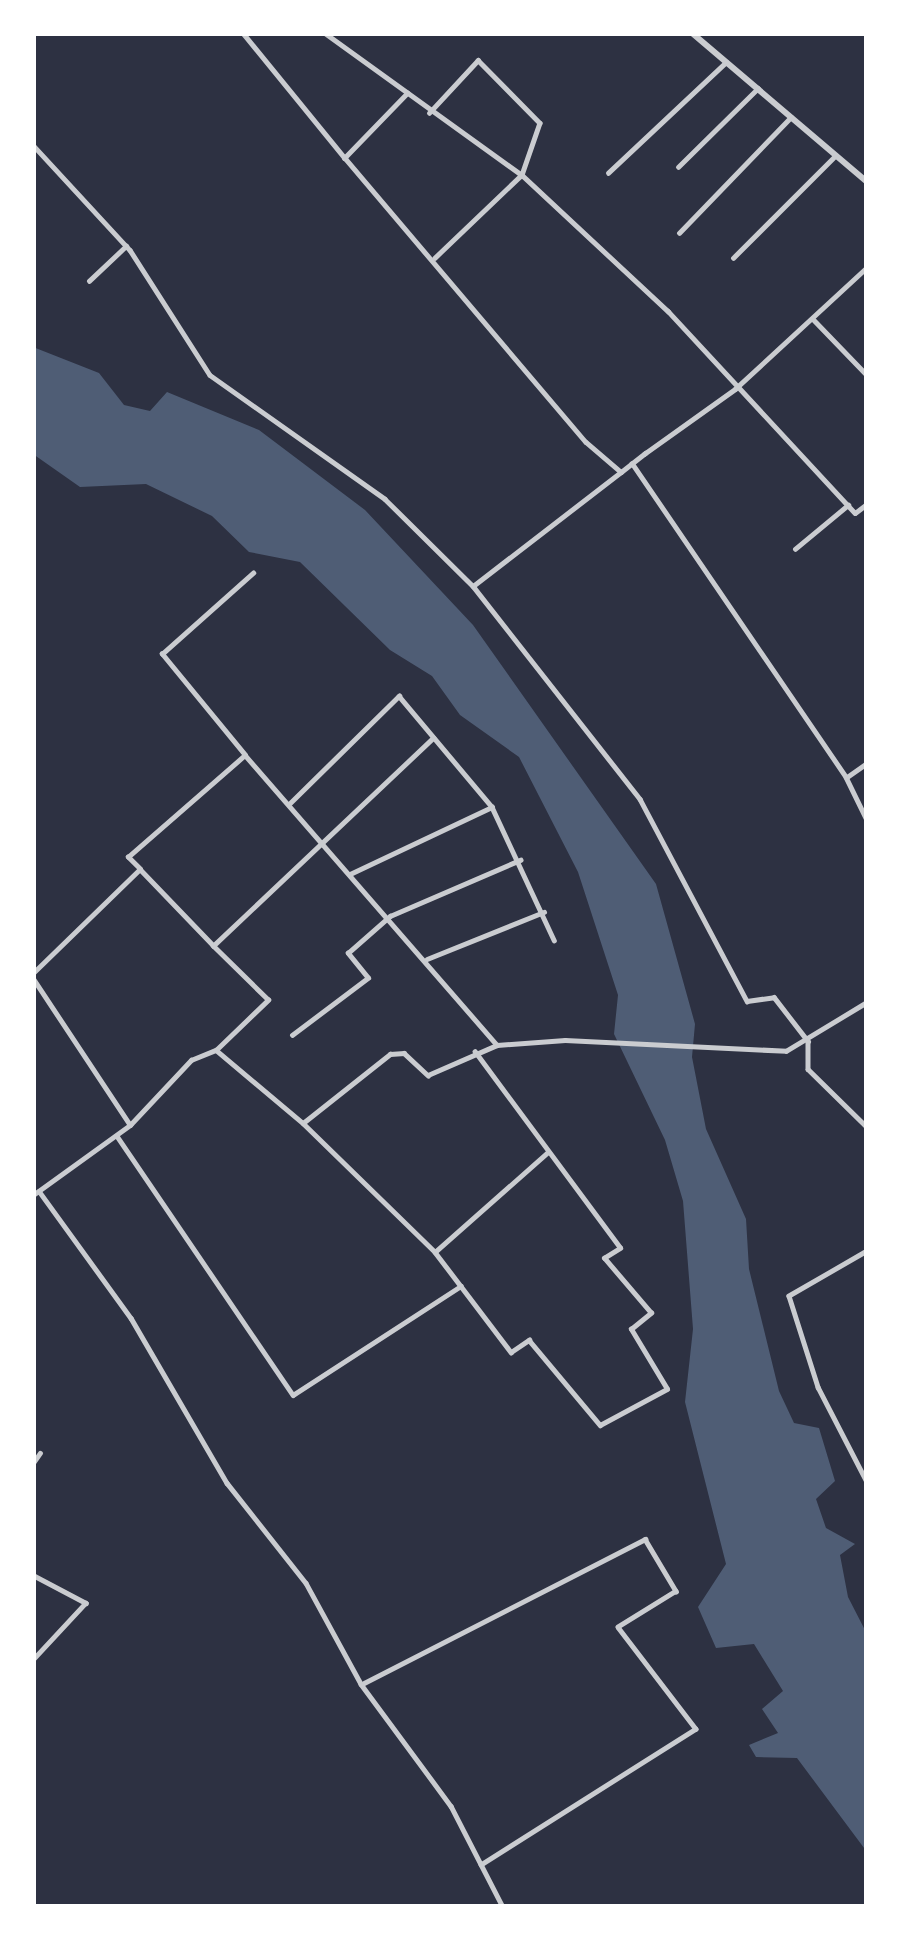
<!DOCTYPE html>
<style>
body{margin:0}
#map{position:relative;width:900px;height:1940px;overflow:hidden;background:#2d3142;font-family:"Times New Roman",serif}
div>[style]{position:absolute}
.water>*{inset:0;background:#4f5d75}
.minor>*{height:4.5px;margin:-2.25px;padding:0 2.25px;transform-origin:2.25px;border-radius:2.25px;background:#caccd0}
.tertiary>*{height:6px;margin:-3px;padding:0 3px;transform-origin:3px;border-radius:3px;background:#caccd0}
span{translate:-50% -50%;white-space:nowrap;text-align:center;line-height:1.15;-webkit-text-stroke:12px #fff;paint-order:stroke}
.frame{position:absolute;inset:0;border:36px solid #fff;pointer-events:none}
</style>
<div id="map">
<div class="water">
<div style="clip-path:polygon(33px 347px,99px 373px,124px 405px,150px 411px,167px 392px,259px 430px,365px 510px,473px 625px,656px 884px,695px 1024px,692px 1057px,706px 1129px,746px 1219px,749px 1269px,779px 1391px,794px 1423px,819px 1428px,835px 1481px,816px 1499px,826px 1528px,855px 1544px,840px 1555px,848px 1597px,867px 1634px,867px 1852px,797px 1758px,756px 1757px,749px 1745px,778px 1733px,762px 1709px,783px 1691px,754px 1644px,716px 1648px,698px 1607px,726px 1564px,685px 1402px,693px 1329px,683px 1201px,665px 1140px,614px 1034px,618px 995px,578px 872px,519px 757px,460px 715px,432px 676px,390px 650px,300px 562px,249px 552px,212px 516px,146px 484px,80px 487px,33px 454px)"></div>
</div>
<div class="minor">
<div style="left:243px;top:33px;width:161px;rotate:50.8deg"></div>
<div style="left:325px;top:33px;width:243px;rotate:35.8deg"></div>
<div style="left:522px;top:175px;width:200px;rotate:43deg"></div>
<div style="left:668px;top:311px;width:275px;rotate:47.2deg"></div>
<div style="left:855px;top:513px;width:15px;rotate:-37deg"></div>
<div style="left:408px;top:93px;width:91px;rotate:134.1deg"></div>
<div style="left:345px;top:158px;width:372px;rotate:49.7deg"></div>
<div style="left:586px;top:442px;width:46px;rotate:40.6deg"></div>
<div style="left:621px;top:472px;width:31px;rotate:-38deg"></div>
<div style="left:429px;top:113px;width:72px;rotate:-47.2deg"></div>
<div style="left:478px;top:60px;width:88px;rotate:45.5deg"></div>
<div style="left:540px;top:123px;width:55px;rotate:109.1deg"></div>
<div style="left:522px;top:175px;width:120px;rotate:136.3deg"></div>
<div style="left:33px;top:145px;width:143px;rotate:47.3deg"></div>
<div style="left:130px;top:250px;width:148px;rotate:57.4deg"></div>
<div style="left:210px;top:375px;width:214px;rotate:35.3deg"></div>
<div style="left:385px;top:499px;width:124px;rotate:44.7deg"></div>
<div style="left:473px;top:586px;width:271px;rotate:51.9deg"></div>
<div style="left:640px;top:799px;width:229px;rotate:62.1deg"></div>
<div style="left:747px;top:1001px;width:27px;rotate:-8deg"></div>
<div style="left:774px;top:997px;width:56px;rotate:52.3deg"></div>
<div style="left:808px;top:1041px;width:28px;rotate:90deg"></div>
<div style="left:808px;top:1069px;width:83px;rotate:44.5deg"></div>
<div style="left:678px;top:167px;width:112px;rotate:-44.6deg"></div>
<div style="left:608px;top:173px;width:162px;rotate:-43.2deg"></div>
<div style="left:679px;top:233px;width:161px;rotate:-46deg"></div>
<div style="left:733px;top:258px;width:144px;rotate:-45deg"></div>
<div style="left:89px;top:281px;width:51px;rotate:-43.4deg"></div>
<div style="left:814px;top:320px;width:76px;rotate:46.1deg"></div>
<div style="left:644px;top:454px;width:112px;rotate:-35.5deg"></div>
<div style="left:735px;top:389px;width:180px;rotate:-42.7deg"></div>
<div style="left:632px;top:463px;width:380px;rotate:55.7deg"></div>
<div style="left:846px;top:777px;width:48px;rotate:64deg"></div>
<div style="left:795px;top:549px;width:69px;rotate:-39.7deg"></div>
<div style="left:473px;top:586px;width:187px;rotate:-37.6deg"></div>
<div style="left:245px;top:755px;width:131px;rotate:-129.4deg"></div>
<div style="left:162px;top:654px;width:122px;rotate:-41.7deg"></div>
<div style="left:847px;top:777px;width:24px;rotate:-35deg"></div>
<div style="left:290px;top:803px;width:153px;rotate:-44.5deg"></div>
<div style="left:399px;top:696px;width:145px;rotate:50deg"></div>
<div style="left:140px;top:869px;width:17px;rotate:-135deg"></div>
<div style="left:128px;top:857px;width:155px;rotate:-41.1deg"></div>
<div style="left:245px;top:755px;width:384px;rotate:49deg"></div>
<div style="left:350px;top:874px;width:157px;rotate:-25.3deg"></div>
<div style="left:492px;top:807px;width:147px;rotate:65deg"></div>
<div style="left:427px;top:959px;width:126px;rotate:-21.9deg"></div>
<div style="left:33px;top:973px;width:149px;rotate:-44.2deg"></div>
<div style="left:140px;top:869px;width:104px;rotate:46.2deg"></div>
<div style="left:33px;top:978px;width:174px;rotate:56.5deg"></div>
<div style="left:292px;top:1035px;width:95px;rotate:-36.9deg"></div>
<div style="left:368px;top:978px;width:32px;rotate:-129deg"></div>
<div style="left:348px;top:953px;width:56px;rotate:-41.4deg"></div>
<div style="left:390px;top:916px;width:142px;rotate:-23.3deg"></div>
<div style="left:217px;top:1049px;width:71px;rotate:-43.9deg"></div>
<div style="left:268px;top:1000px;width:77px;rotate:-135.5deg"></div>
<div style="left:213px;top:946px;width:303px;rotate:-43.4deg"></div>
<div style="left:303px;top:1123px;width:185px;rotate:44.3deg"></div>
<div style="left:435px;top:1252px;width:149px;rotate:-41.5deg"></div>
<div style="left:117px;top:1136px;width:313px;rotate:55.8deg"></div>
<div style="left:293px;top:1395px;width:200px;rotate:-33deg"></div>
<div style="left:39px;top:1191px;width:157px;rotate:54.1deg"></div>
<div style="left:131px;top:1318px;width:191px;rotate:59.8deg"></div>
<div style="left:227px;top:1483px;width:127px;rotate:51.7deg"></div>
<div style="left:306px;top:1583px;width:115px;rotate:61.4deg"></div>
<div style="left:361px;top:1684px;width:152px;rotate:53.6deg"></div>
<div style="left:451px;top:1806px;width:114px;rotate:62.8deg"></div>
<div style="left:33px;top:1195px;width:120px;rotate:-35.8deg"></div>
<div style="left:130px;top:1125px;width:89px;rotate:-46.8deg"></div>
<div style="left:191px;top:1060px;width:27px;rotate:-22deg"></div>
<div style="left:216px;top:1050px;width:114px;rotate:40deg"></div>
<div style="left:303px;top:1123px;width:111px;rotate:-38.4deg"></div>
<div style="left:390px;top:1054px;width:14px;rotate:-4deg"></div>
<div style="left:404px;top:1053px;width:33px;rotate:43deg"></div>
<div style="left:428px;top:1075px;width:75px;rotate:-23.5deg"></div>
<div style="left:497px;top:1045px;width:68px;rotate:-4.2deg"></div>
<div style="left:565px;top:1040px;width:221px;rotate:2.8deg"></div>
<div style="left:786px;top:1051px;width:95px;rotate:-31.2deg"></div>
<div style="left:867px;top:1251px;width:90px;rotate:150deg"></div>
<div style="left:789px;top:1296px;width:96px;rotate:72.3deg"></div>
<div style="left:818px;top:1387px;width:107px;rotate:62.7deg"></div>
<div style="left:435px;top:1252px;width:126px;rotate:52.8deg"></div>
<div style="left:511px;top:1352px;width:22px;rotate:-34deg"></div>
<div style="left:529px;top:1340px;width:111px;rotate:50.1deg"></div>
<div style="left:600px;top:1425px;width:76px;rotate:-28.2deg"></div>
<div style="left:667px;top:1389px;width:70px;rotate:-121deg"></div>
<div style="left:631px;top:1329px;width:26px;rotate:-39deg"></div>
<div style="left:651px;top:1313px;width:72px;rotate:-130.5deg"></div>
<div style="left:604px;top:1258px;width:19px;rotate:-32deg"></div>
<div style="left:620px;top:1248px;width:244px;rotate:-126.5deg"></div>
<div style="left:33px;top:1463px;width:12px;rotate:-55deg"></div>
<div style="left:33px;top:1575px;width:60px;rotate:27.8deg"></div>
<div style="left:86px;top:1603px;width:78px;rotate:132.9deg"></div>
<div style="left:364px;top:1683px;width:316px;rotate:-27.1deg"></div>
<div style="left:645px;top:1539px;width:61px;rotate:59.2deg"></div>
<div style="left:676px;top:1591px;width:68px;rotate:148.2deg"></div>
<div style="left:618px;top:1627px;width:128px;rotate:52.6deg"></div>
<div style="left:696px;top:1729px;width:254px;rotate:147.7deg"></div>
</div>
<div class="tertiary">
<div style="left:692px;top:33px;width:230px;rotate:40.4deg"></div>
</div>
<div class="frame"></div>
</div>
